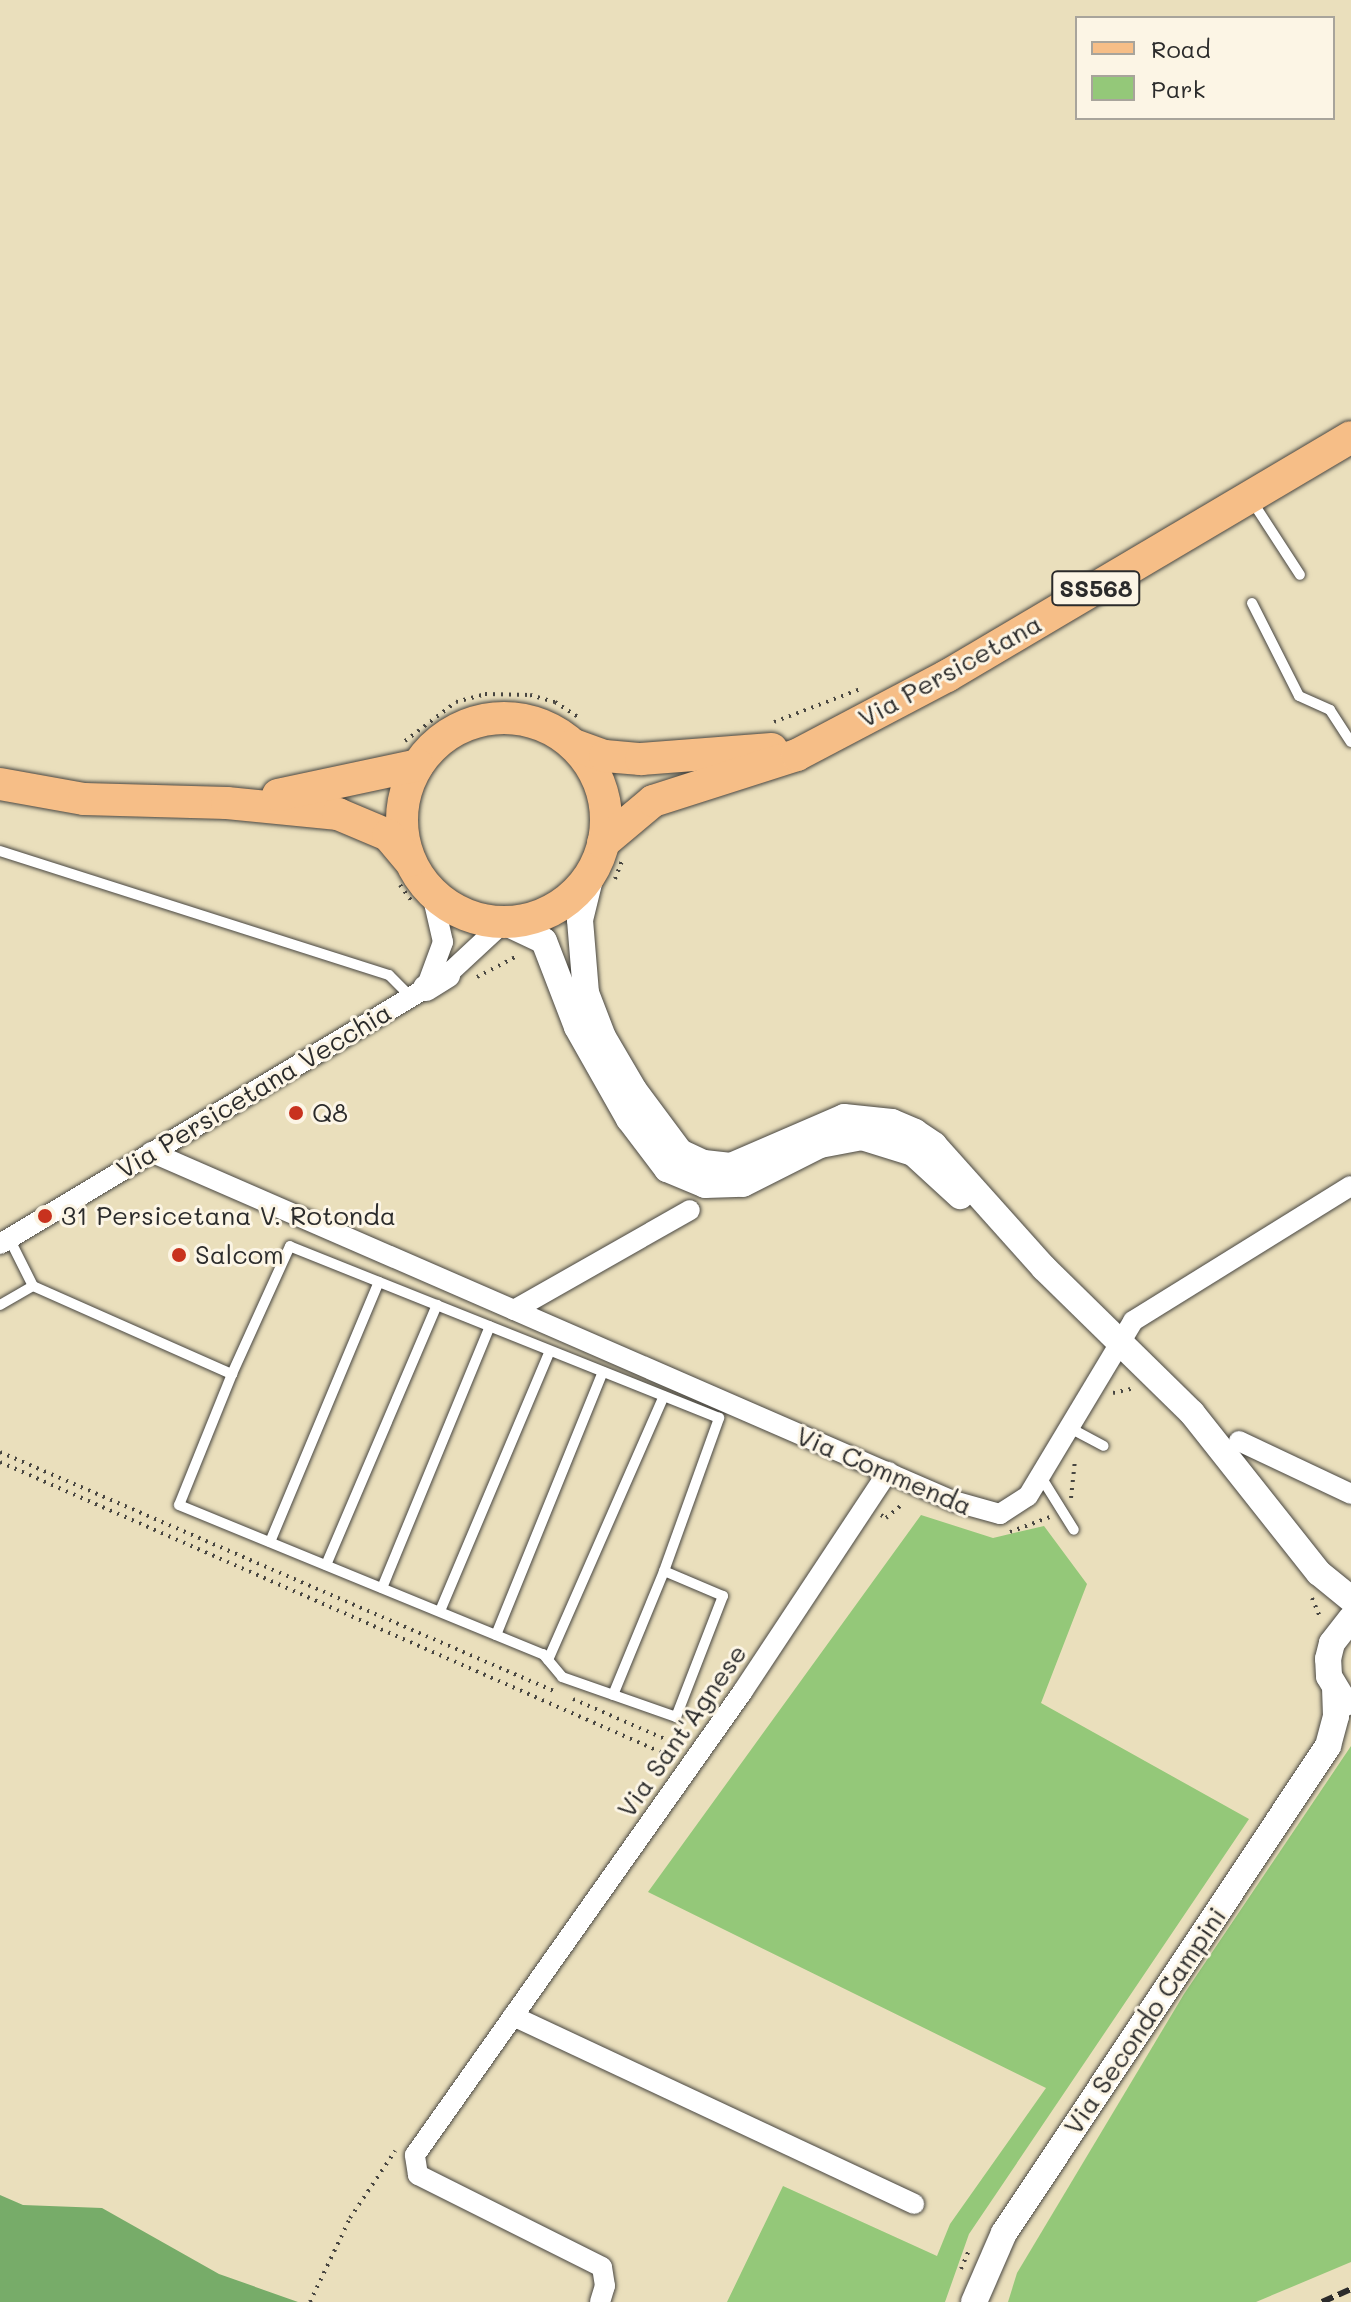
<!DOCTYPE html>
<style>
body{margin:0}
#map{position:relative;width:1351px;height:2302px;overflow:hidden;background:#eadfbc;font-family:Mali,sans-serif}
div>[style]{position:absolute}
.green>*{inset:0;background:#94c879}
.forest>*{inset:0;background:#77ac69}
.path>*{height:4px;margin-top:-2px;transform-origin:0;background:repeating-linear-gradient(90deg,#484641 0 2px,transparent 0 8px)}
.roads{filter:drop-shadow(0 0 2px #484641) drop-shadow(0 0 2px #484641)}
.service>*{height:10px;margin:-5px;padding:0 5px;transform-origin:5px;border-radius:5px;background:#fff}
.minor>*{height:20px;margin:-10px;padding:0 10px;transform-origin:10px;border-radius:10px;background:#fff}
.tertiary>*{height:26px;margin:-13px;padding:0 13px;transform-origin:13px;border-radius:13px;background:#fff}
.primary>*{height:32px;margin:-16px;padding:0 16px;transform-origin:16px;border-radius:16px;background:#f6be87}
.primary>.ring{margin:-16px;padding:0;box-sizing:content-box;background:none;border:32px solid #f6be87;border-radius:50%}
.rail>*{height:6px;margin-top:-3px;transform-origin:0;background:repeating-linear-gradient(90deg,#2b2b2b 0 12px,transparent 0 18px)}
.dots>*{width:22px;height:22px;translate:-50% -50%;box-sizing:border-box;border:4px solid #fcf5e5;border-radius:50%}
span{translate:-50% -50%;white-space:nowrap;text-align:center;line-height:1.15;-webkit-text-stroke:6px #fcf5e5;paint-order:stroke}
.shield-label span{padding:2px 6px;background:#fcf5e5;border:2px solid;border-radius:6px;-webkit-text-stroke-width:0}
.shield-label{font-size:24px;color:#2b2b2b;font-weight:700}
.street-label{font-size:26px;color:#2b2b2b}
.poi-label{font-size:26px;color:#2b2b2b}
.left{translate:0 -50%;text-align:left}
.legend{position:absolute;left:1075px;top:16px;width:260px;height:104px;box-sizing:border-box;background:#fcf5e5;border:2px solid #a8a49b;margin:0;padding:10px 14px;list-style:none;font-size:24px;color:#2b2b2b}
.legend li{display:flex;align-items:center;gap:16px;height:40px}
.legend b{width:40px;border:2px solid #a8a49b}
</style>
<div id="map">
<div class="green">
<div style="clip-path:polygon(921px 1515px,993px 1538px,1044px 1526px,1087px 1584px,1041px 1703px,1249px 1819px,969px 2234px,945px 2302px,727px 2302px,783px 2186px,937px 2256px,950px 2224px,1046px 2088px,648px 1892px)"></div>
<div style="clip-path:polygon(1351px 1746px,1351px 2262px,1256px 2302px,1008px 2302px,1017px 2273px,1184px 1994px)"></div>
</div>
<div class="forest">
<div style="clip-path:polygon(0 2195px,23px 2205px,102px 2208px,219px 2274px,298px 2302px,0 2302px)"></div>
</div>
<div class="path">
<div style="left:774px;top:722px;width:95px;rotate:-20.9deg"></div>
<div style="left:405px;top:741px;width:64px;rotate:-37.4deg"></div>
<div style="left:456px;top:702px;width:30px;rotate:-15deg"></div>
<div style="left:485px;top:694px;width:45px;rotate:1.3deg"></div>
<div style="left:530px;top:695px;width:26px;rotate:16deg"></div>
<div style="left:555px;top:702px;width:30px;rotate:33deg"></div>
<div style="left:615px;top:879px;width:19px;rotate:-69deg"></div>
<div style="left:400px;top:885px;width:19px;rotate:54deg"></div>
<div style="left:477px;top:977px;width:47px;rotate:-27.6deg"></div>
<div style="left:1113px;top:1393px;width:23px;rotate:-13deg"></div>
<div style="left:0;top:1452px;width:603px;rotate:23.34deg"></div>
<div style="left:0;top:1462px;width:734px;rotate:23.7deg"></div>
<div style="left:1071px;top:1498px;width:38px;rotate:-84deg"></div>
<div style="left:881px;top:1515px;width:6px;rotate:31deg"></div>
<div style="left:886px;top:1518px;width:23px;rotate:-40deg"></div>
<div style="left:1010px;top:1532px;width:43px;rotate:-20.6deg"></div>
<div style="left:1312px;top:1598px;width:23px;rotate:67deg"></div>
<div style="left:573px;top:1699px;width:116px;rotate:23.5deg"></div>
<div style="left:961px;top:2269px;width:23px;rotate:-67deg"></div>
<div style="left:310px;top:2302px;width:93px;rotate:-64.5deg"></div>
<div style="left:350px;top:2218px;width:81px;rotate:-56.1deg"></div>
</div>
<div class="roads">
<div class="service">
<div style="left:1252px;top:501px;width:88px;rotate:57deg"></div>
<div style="left:1252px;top:603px;width:104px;rotate:63.2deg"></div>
<div style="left:1299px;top:696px;width:34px;rotate:24deg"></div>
<div style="left:1330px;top:710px;width:38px;rotate:57deg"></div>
<div style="left:0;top:851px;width:408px;rotate:17.7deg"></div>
<div style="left:389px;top:975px;width:31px;rotate:45deg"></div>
<div style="left:33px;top:1286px;width:218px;rotate:23.9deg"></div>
<div style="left:232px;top:1374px;width:141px;rotate:112deg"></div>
<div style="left:179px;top:1505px;width:393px;rotate:22.3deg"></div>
<div style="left:543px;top:1654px;width:30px;rotate:50deg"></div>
<div style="left:562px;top:1677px;width:121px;rotate:19.3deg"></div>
<div style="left:676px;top:1717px;width:130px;rotate:-68.8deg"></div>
<div style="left:723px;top:1596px;width:64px;rotate:-157deg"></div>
<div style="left:664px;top:1571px;width:163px;rotate:-70.2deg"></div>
<div style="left:719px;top:1418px;width:462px;rotate:-158.2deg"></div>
<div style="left:290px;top:1246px;width:141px;rotate:114.4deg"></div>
<div style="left:0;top:1305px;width:38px;rotate:-30deg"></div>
<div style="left:33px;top:1286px;width:54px;rotate:-116.6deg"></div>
<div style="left:1070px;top:1428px;width:38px;rotate:28deg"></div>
<div style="left:1041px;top:1477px;width:62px;rotate:58.1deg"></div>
<div style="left:270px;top:1542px;width:282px;rotate:-67.3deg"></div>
<div style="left:326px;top:1565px;width:283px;rotate:-66.9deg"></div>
<div style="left:382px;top:1588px;width:283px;rotate:-67.6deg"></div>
<div style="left:440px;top:1611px;width:282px;rotate:-67.1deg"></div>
<div style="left:496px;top:1635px;width:284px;rotate:-67.9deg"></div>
<div style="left:548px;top:1660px;width:288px;rotate:-66.3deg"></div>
<div style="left:613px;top:1695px;width:134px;rotate:-67.6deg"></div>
</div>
<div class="minor">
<div style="left:447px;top:975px;width:78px;rotate:-42.9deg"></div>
<div style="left:151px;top:1152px;width:875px;rotate:23.52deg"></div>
<div style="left:953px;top:1501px;width:49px;rotate:15.5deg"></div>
<div style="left:1000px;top:1514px;width:33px;rotate:-33deg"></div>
<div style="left:1028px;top:1496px;width:204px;rotate:-59deg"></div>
<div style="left:1133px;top:1321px;width:256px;rotate:-31.8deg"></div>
<div style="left:0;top:1244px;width:497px;rotate:-31deg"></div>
<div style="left:426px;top:988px;width:49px;rotate:-69.7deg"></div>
<div style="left:443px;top:942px;width:53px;rotate:-103deg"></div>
<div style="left:514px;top:1310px;width:202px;rotate:-29.6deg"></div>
<div style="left:1239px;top:1441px;width:124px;rotate:25.3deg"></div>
<div style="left:513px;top:2016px;width:443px;rotate:25.1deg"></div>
<div style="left:600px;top:2302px;width:17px;rotate:-73deg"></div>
<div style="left:605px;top:2286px;width:19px;rotate:-99deg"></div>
<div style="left:602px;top:2267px;width:206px;rotate:-153.4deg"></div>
<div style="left:418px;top:2175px;width:20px;rotate:-99deg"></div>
<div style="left:415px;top:2155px;width:568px;rotate:-54.74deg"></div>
<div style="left:743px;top:1691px;width:263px;rotate:-56.5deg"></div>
</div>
<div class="tertiary">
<div style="left:592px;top:871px;width:50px;rotate:103.8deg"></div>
<div style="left:580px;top:920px;width:73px;rotate:85.3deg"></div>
<div style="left:586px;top:993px;width:47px;rotate:68.9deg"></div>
<div style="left:603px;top:1037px;width:61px;rotate:59.7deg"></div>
<div style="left:634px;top:1090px;width:77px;rotate:53.4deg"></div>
<div style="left:680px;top:1152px;width:26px;rotate:25deg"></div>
<div style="left:704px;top:1163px;width:27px;rotate:6deg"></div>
<div style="left:731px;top:1166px;width:123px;rotate:-23.4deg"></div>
<div style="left:844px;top:1117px;width:48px;rotate:5.9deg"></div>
<div style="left:892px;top:1122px;width:25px;rotate:23deg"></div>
<div style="left:915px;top:1132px;width:23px;rotate:34deg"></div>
<div style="left:934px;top:1145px;width:165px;rotate:48.2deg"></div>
<div style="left:1044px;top:1268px;width:207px;rotate:44.4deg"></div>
<div style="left:1192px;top:1413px;width:204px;rotate:51.6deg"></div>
<div style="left:1319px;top:1573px;width:41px;rotate:39.1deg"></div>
<div style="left:504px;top:922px;width:44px;rotate:25.4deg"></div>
<div style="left:544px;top:941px;width:92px;rotate:69deg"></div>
<div style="left:577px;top:1027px;width:106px;rotate:60.5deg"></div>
<div style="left:629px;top:1119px;width:63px;rotate:52.8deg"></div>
<div style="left:667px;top:1169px;width:41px;rotate:22.8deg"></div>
<div style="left:705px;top:1185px;width:38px;rotate:-2deg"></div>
<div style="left:743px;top:1184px;width:86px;rotate:-26.9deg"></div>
<div style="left:820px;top:1145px;width:43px;rotate:-10.8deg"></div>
<div style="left:862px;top:1137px;width:53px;rotate:17.4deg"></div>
<div style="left:913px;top:1153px;width:64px;rotate:42.5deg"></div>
<div style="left:426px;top:988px;width:25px;rotate:-32deg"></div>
<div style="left:1345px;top:1703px;width:31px;rotate:-121deg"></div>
<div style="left:1329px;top:1676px;width:17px;rotate:-93deg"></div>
<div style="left:1328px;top:1659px;width:16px;rotate:-76deg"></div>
<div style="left:1332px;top:1643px;width:31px;rotate:-52deg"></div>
<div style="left:974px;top:2302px;width:75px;rotate:-66.5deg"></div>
<div style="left:1004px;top:2233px;width:585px;rotate:-56.36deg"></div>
<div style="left:1328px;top:1746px;width:31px;rotate:-75deg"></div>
<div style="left:1336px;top:1716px;width:25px;rotate:-92deg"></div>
</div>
<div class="primary">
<div class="ring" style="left:402px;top:718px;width:172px;height:172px"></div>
<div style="left:574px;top:745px;width:33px;rotate:20deg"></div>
<div style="left:605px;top:756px;width:36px;rotate:5deg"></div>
<div style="left:641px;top:759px;width:131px;rotate:-4.4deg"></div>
<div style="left:0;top:784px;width:85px;rotate:10.1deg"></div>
<div style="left:84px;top:799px;width:143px;rotate:1.6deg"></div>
<div style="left:227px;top:803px;width:112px;rotate:5.7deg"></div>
<div style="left:338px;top:814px;width:54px;rotate:22.8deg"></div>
<div style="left:388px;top:835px;width:34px;rotate:50deg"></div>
<div style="left:278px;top:795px;width:143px;rotate:-12.1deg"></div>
<div style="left:603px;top:843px;width:65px;rotate:-40deg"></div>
<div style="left:653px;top:801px;width:151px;rotate:-17.7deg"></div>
<div style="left:797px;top:755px;width:170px;rotate:-27.8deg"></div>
<div style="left:947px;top:676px;width:469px;rotate:-30.6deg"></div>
</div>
</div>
<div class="rail">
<div style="left:1322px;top:2302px;width:32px;rotate:-24deg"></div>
</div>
<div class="dots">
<div style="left:296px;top:1113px;background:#c8321e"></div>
<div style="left:45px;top:1216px;background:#c8321e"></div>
<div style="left:179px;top:1255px;background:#c8321e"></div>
</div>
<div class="shield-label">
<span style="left:1096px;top:588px">SS568</span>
</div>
<div class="street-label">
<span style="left:950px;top:671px;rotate:-29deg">Via Persicetana</span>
<span style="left:254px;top:1091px;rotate:-31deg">Via Persicetana Vecchia</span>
<span style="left:884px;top:1471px;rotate:23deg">Via Commenda</span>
<span style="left:682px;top:1731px;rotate:-55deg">Via Sant'Agnese</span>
<span style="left:1145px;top:2021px;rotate:-56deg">Via Secondo Campini</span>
</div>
<div class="poi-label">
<span class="left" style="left:312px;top:1113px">Q8</span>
<span class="left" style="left:61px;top:1216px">31 Persicetana V. Rotonda</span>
<span class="left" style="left:195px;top:1255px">Salcom</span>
</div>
<ul class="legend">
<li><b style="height:10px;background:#f6be87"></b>Road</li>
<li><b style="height:22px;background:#94c879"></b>Park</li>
</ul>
</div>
